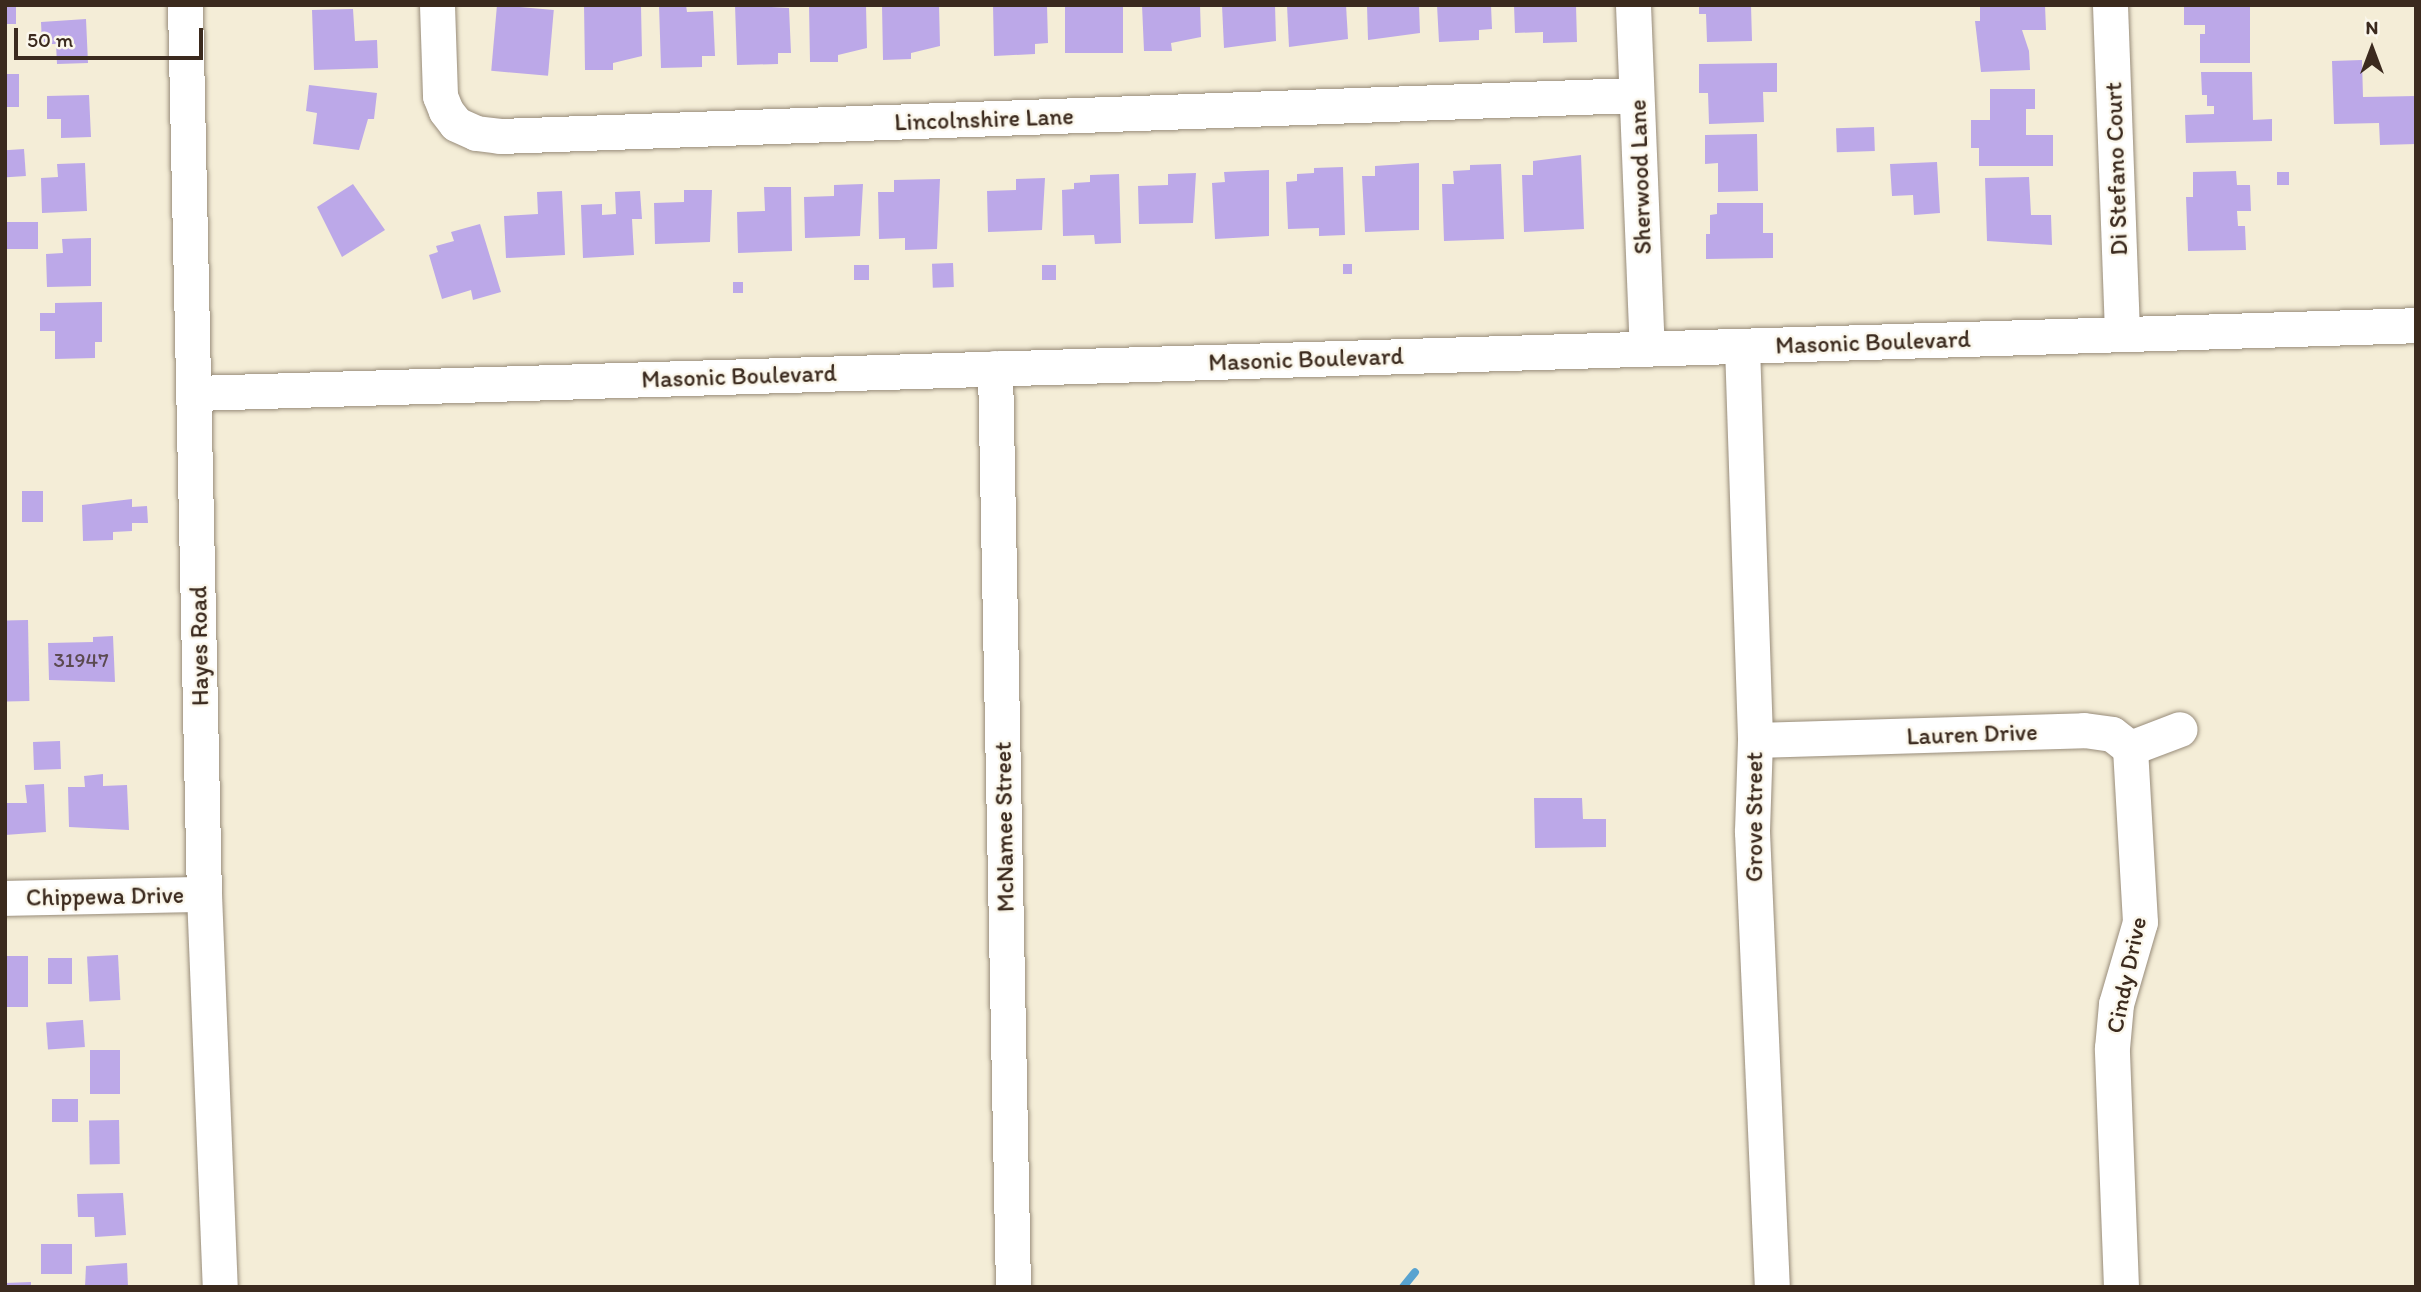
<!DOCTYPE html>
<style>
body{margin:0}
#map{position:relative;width:2421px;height:1292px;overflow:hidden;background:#f4edd7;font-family:Itim,sans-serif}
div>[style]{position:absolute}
.stream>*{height:8px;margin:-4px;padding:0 4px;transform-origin:4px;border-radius:4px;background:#58a3d0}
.building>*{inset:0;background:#bca8e8;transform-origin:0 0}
.roads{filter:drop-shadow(0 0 2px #988c7a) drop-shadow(0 0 2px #988c7a)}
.minor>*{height:35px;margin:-17.5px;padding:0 17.5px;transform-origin:17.5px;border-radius:17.5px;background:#fff}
span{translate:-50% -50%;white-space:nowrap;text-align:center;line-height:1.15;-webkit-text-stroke:5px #fbf7ec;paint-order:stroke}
.number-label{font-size:21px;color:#5b4a50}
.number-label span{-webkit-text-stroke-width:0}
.street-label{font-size:24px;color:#3b2a1e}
.frame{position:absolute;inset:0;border:7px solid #3b2a1e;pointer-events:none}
.north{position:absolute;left:2337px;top:14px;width:70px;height:70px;-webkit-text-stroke:5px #fbf7ec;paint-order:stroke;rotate:0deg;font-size:19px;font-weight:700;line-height:28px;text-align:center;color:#3b2a1e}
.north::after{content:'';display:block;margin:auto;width:24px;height:32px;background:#3b2a1e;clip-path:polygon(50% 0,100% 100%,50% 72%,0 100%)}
.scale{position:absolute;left:14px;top:28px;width:189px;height:32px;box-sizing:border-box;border:4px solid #3b2a1e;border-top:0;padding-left:9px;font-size:21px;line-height:24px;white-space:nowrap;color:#3b2a1e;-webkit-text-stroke:5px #fbf7ec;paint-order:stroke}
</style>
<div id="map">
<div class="stream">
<div style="left:1403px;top:1287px;width:19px;rotate:-51deg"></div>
</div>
<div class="building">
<div style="left:5px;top:5px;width:11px;height:19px"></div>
<div style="left:497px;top:5px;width:57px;height:66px;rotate:5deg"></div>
<div style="clip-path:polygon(584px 5px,641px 6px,642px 56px,613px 63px,613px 70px,585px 70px)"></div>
<div style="clip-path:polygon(659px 5px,686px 5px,687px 12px,713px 11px,715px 56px,702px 56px,702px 67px,661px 68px)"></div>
<div style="clip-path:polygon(735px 5px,789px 8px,791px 53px,778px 53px,778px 64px,737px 65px)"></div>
<div style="clip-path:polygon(809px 5px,866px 5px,867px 48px,838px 55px,838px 62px,810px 62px)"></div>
<div style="clip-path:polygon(882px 5px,939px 5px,940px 46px,911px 53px,911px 59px,883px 60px)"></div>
<div style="clip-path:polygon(993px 5px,1047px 5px,1048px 43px,1035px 44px,1035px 54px,994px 56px)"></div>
<div style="left:1065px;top:5px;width:58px;height:48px"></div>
<div style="clip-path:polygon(1142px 5px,1200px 5px,1201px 37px,1171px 43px,1172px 51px,1144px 51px)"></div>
<div style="clip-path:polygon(1222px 5px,1275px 5px,1276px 41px,1224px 48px)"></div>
<div style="clip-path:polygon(1287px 5px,1346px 5px,1348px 39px,1289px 47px)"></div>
<div style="clip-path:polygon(1367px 5px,1419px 5px,1420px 33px,1368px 40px)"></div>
<div style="clip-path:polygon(1437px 5px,1491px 5px,1492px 29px,1479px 30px,1479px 40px,1439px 42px)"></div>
<div style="clip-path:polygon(1514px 5px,1576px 5px,1577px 42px,1543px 43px,1543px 32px,1515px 33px)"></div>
<div style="clip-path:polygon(1699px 5px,1751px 5px,1752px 41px,1707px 42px,1706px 14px,1699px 14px)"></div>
<div style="clip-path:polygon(1980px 5px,2045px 5px,2046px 30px,2022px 30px,2029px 51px,2030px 70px,1981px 72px,1975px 21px,1980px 21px)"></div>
<div style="clip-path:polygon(2184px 5px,2250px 5px,2250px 63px,2200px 63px,2200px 34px,2205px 34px,2205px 25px,2184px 25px)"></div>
<div style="clip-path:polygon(353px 9px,355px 41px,377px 40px,378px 68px,314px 70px,312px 10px)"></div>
<div style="clip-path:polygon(86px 19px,88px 63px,57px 64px,56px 44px,42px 44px,41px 22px)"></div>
<div style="clip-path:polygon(2362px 60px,2363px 97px,2416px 96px,2416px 144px,2380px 145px,2379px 123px,2334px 124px,2332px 61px)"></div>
<div style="clip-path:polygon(1777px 63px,1777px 92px,1763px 92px,1764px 122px,1709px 124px,1708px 93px,1699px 93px,1699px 64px)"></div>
<div style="clip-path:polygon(2201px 72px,2252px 72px,2253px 120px,2272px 119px,2272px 141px,2186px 143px,2185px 115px,2214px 114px,2214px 106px,2207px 106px,2207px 95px,2202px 95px)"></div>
<div style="left:5px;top:74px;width:14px;height:33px"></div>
<div style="clip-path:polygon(309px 85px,377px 93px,374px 119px,368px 119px,359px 150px,313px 144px,317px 113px,306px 111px)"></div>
<div style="clip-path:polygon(1990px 89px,2035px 89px,2035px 109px,2026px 109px,2026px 135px,2053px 135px,2053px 166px,1979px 166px,1979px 148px,1971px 148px,1971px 120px,1990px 120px)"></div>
<div style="clip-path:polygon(89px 95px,91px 137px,61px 138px,61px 119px,47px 119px,47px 96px)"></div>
<div style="left:1874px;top:127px;width:24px;height:38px;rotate:88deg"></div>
<div style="clip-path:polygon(1757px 134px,1758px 191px,1718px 192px,1718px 163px,1705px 164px,1705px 135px)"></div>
<div style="left:24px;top:149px;width:27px;height:19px;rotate:86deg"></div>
<div style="clip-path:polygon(1581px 155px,1584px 229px,1524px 232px,1522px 175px,1533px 175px,1533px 161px)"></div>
<div style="clip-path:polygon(1937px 162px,1940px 213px,1914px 215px,1913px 195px,1892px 196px,1890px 164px)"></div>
<div style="clip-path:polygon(85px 163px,87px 211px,42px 213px,41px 178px,58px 177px,57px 164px)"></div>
<div style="clip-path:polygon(1419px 163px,1419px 230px,1365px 232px,1362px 176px,1375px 176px,1375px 166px)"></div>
<div style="clip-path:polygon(1501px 164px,1504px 239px,1444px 241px,1442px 184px,1454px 184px,1453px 171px,1470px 170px,1470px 165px)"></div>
<div style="clip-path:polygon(1343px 167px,1345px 235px,1319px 236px,1319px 228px,1288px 229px,1286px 182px,1297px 181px,1297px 174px,1314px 173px,1314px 168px)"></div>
<div style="clip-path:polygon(1269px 170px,1269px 236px,1215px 239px,1212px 183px,1225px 182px,1224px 172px)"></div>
<div style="clip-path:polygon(2236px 171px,2237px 185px,2250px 185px,2251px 211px,2237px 211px,2238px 226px,2245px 226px,2246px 250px,2188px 251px,2186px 197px,2193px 197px,2193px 172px)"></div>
<div style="left:2277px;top:172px;width:12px;height:13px"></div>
<div style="clip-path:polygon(1196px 173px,1193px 223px,1139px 224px,1138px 186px,1168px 185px,1168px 174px)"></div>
<div style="clip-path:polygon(1119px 174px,1121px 243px,1095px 244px,1094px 235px,1063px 236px,1062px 190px,1074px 189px,1074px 183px,1090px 182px,1090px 175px)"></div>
<div style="clip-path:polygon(2029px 177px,2031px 215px,2051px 215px,2052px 245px,1987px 241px,1985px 178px)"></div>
<div style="clip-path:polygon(1045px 178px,1042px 230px,988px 232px,987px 191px,1016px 190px,1016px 179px)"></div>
<div style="clip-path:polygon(940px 179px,937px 249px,905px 250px,905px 238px,879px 239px,878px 192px,894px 192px,894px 180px)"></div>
<div style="clip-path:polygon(353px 184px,385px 230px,342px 257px,317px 207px)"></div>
<div style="clip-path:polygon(863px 184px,860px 236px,805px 238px,804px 197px,834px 196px,834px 185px)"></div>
<div style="clip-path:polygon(764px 187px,791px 187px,792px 251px,738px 253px,737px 212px,765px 211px)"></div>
<div style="clip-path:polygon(684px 190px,712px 190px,710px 242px,655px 244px,654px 203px,684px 202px)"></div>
<div style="clip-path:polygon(562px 191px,565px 255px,506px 258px,504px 216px,538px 214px,537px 192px)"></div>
<div style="clip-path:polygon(640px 191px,642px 219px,632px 219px,634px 255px,583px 258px,581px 205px,602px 204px,602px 215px,616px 214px,615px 192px)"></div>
<div style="clip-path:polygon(1717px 203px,1763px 203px,1763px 233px,1773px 233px,1773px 258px,1706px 259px,1706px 234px,1710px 234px,1710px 215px,1717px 214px)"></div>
<div style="left:7px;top:222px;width:31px;height:27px"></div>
<div style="clip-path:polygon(480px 224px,501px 292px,473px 300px,471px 290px,442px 299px,429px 255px,438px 252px,436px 246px,454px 241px,451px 232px)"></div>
<div style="clip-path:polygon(91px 238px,91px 286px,47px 287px,46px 254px,63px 253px,62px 239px)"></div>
<div style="left:953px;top:263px;width:24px;height:21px;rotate:88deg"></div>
<div style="left:1343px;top:264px;width:9px;height:10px"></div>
<div style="left:854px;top:265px;width:15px;height:15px"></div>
<div style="left:1042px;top:265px;width:14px;height:15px"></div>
<div style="left:743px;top:282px;width:11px;height:10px;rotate:90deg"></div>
<div style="clip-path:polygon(102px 302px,102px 342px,95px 342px,95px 358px,55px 359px,55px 331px,40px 331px,40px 313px,55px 313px,55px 303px)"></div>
<div style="left:22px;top:491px;width:21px;height:31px"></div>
<div style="clip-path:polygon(132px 499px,132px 507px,147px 506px,148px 523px,132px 523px,132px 531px,113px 532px,113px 540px,83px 541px,82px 505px)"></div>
<div style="left:28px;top:620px;width:81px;height:23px;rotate:89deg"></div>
<div style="clip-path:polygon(113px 636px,115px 682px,49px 680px,48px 643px,93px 642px,93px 637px)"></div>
<div style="left:60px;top:741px;width:28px;height:27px;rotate:88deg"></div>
<div style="clip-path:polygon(103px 774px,103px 786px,127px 785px,129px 830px,69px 827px,68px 787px,85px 787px,84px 776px)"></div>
<div style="clip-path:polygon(44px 784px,46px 832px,5px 835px,5px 803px,27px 803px,25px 785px)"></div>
<div style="clip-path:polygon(1534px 798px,1582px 798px,1583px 819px,1606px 819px,1606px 847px,1535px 848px)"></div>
<div style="left:118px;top:955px;width:45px;height:31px;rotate:87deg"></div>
<div style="left:5px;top:956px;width:23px;height:51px"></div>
<div style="left:48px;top:958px;width:24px;height:26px"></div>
<div style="left:83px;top:1020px;width:27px;height:37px;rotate:86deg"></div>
<div style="left:90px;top:1050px;width:30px;height:44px"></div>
<div style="left:52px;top:1099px;width:26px;height:23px"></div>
<div style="left:119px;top:1120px;width:44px;height:30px;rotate:89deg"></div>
<div style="clip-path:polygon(123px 1193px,126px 1235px,95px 1237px,94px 1217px,78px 1217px,77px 1194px)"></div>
<div style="left:41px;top:1244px;width:31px;height:30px"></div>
<div style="clip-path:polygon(127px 1263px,128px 1287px,85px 1287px,86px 1266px)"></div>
<div style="clip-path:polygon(31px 1282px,31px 1287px,5px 1287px,5px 1283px)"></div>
</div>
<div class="roads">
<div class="minor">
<div style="left:185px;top:5px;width:889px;rotate:88.78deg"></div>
<div style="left:204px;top:894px;width:393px;rotate:87.7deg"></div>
<div style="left:437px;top:5px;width:91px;rotate:88.1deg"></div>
<div style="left:440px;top:96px;width:16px;rotate:68deg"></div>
<div style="left:446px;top:111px;width:16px;rotate:52deg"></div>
<div style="left:456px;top:124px;width:22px;rotate:24deg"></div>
<div style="left:476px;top:133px;width:24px;rotate:7deg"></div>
<div style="left:500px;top:136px;width:1137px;rotate:-2.07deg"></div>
<div style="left:1633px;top:5px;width:344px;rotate:87.7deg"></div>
<div style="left:2110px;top:5px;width:328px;rotate:87.9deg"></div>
<div style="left:1742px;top:346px;width:394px;rotate:88.1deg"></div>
<div style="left:1755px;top:740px;width:92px;rotate:91.9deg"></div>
<div style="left:1752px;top:832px;width:455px;rotate:87.5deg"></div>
<div style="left:995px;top:368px;width:919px;rotate:88.88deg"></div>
<div style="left:196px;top:393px;width:2221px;rotate:-1.75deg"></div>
<div style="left:1755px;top:740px;width:329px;rotate:-1.7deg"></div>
<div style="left:2084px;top:730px;width:28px;rotate:8deg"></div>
<div style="left:2112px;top:734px;width:23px;rotate:38deg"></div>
<div style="left:2130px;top:748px;width:53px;rotate:-20.8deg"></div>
<div style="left:5px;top:898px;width:199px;rotate:-1.2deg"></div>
<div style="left:2121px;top:1287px;width:239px;rotate:-92.2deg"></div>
<div style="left:2112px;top:1048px;width:44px;rotate:-84.8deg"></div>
<div style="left:2116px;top:1004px;width:85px;rotate:-73.7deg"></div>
<div style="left:2140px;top:922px;width:174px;rotate:-93.3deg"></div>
</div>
</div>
<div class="number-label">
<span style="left:81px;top:660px">31947</span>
</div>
<div class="street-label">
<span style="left:984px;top:119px;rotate:-2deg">Lincolnshire Lane</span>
<span style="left:2116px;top:169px;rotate:-92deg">Di Stefano Court</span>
<span style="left:1640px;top:177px;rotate:-92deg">Sherwood Lane</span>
<span style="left:1873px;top:342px;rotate:-2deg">Masonic Boulevard</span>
<span style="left:1306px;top:359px;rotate:-2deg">Masonic Boulevard</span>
<span style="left:739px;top:376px;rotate:-2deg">Masonic Boulevard</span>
<span style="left:199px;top:646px;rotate:-91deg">Hayes Road</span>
<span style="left:1972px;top:734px;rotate:-2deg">Lauren Drive</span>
<span style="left:1754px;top:817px;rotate:-90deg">Grove Street</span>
<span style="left:1004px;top:827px;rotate:-91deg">McNamee Street</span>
<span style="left:105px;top:896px;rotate:-1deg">Chippewa Drive</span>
<span style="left:2126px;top:975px;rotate:-78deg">Cindy Drive</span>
</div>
<div class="frame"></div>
<div class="north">N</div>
<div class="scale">50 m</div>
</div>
